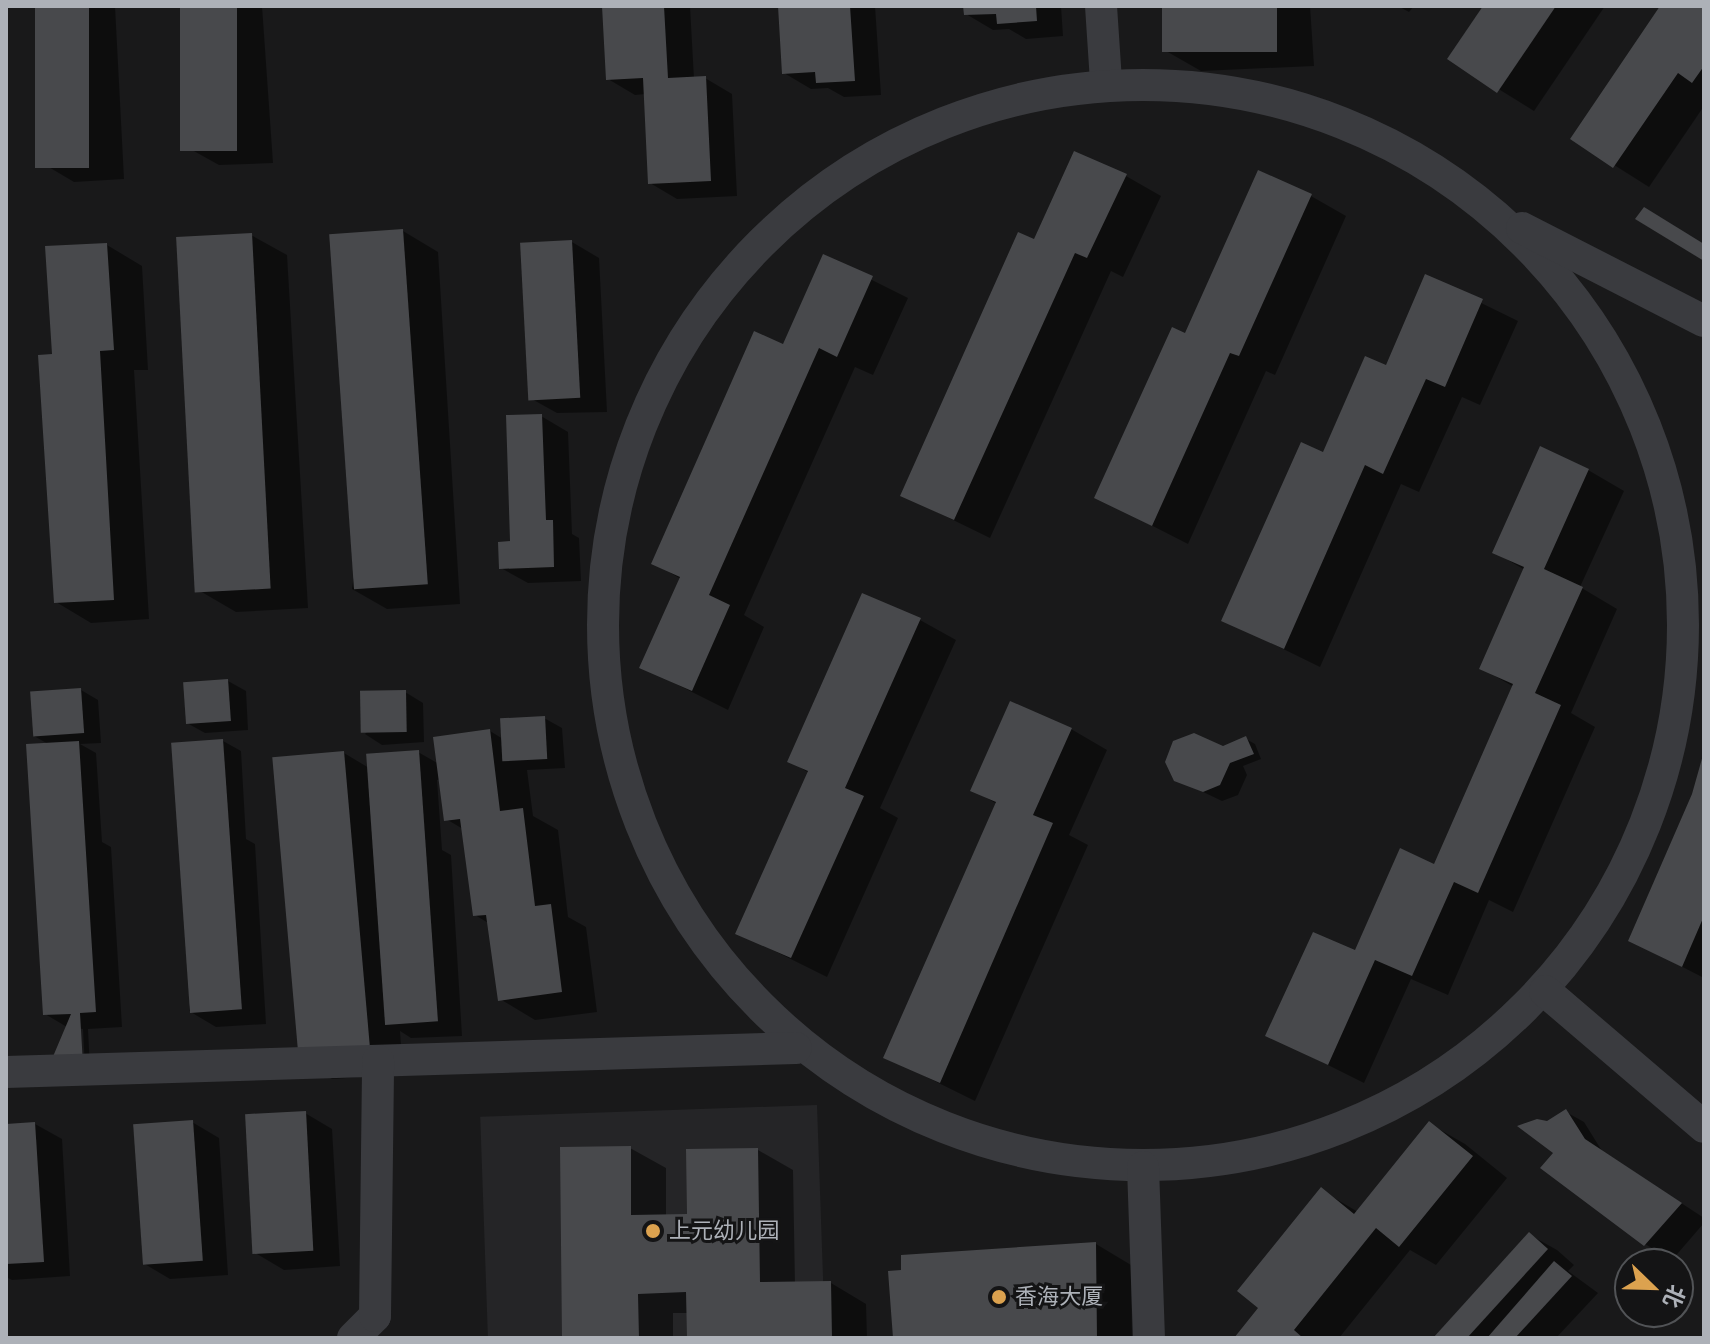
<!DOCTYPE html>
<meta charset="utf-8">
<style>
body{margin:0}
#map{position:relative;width:1710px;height:1344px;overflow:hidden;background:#19191a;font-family:Raleway,"Noto Sans SC",sans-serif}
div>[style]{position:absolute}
.built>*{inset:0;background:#252527;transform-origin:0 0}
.shadow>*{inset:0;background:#0007}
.building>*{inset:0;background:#48494c;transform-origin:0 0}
.minor>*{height:32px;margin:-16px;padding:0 16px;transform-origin:16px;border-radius:16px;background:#3a3b3f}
.minor>.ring{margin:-16px;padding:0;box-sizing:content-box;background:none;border:32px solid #3a3b3f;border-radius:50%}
.dots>*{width:22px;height:22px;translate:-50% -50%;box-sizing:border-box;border:4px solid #141415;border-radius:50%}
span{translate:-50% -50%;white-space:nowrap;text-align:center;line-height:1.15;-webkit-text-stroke:6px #141415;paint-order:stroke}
.poi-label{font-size:22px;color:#adb1b8}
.left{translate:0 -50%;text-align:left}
.frame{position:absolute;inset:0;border:8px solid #adb1b8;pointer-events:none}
.north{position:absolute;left:1614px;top:1248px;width:80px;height:80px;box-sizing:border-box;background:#141415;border:2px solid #515356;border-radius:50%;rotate:113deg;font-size:22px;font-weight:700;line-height:32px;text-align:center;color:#adb1b8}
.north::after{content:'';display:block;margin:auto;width:28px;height:36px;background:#dca24f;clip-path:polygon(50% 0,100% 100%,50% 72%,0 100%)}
</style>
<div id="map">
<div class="built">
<div style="left:817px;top:1105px;width:233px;height:337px;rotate:88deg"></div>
</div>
<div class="shadow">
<div style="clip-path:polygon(37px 6px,115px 6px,124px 179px,74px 182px,47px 166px)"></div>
<div style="clip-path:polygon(182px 6px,262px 6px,273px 163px,219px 165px,192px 150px)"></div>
<div style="clip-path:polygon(604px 6px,690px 6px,694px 79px,705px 78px,732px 94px,737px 196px,677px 199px,650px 183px,646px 94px,635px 95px,608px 79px)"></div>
<div style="clip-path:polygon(780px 6px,875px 6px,881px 95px,844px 97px,828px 88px,811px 89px,784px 73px)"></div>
<div style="clip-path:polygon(965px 6px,1061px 6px,1063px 36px,1026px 39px,1009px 29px,993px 30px,966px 14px)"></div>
<div style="clip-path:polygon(1164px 6px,1310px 6px,1314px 66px,1201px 71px,1166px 51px)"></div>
<div style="clip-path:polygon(1398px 6px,1414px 6px,1409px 12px)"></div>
<div style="clip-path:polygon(1486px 6px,1605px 6px,1534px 111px,1450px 59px)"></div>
<div style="clip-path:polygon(1662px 6px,1704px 6px,1704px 106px,1649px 187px,1573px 139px)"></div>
<div style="clip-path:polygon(1126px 176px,1161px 196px,1123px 277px,1111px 271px,990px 538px,902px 495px,1035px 242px)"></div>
<div style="clip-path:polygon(1311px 196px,1346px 216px,1275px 375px,1266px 371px,1188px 544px,1096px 497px,1186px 336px)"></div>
<div style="clip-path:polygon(403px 231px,438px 252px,460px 604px,387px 609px,352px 589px)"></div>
<div style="clip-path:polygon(251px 235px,287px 255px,308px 608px,236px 612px,200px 591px)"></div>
<div style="clip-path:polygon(572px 242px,599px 258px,607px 412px,557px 413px,530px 398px)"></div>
<div style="clip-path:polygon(107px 245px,142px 266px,148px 370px,134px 370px,149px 619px,91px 623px,56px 602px,54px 356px)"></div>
<div style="clip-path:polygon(824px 256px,908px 298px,873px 375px,855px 367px,744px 615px,764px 627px,728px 710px,642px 667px,681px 579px,653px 563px,784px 347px)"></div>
<div style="clip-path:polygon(1426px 276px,1518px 321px,1480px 405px,1462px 397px,1419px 492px,1401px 484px,1320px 667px,1224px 620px,1324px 454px,1387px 367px)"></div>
<div style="clip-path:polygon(541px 416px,568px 432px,572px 534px,579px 538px,581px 581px,528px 583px,501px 568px,512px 543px)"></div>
<div style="clip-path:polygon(1588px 470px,1624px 491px,1580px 587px,1617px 609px,1571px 713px,1595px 727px,1513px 912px,1489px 900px,1448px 995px,1411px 979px,1364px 1083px,1268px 1035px,1356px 953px,1435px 866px,1514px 687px,1481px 668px,1525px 570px,1494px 552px)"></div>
<div style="clip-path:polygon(863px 596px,920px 620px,956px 640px,880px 808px,898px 818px,827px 977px,738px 933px,809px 773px,790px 761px)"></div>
<div style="clip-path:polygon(228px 681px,246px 691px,248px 730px,205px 733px,187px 723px)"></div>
<div style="clip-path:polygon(81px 690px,98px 700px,101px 743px,80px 744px,96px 753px,102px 842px,111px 847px,122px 1027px,88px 1029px,90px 1068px,85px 1068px,83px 1029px,67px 1027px,45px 1014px,50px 745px,34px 736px)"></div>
<div style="clip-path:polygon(405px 692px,423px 703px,424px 742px,382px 745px,365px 734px)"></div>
<div style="clip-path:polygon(1011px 704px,1071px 729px,1107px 750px,1069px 835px,1088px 845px,975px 1101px,886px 1057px,997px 804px,973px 790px)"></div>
<div style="clip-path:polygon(544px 718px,562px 728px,565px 768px,527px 770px,533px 816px,558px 830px,568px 917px,586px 927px,597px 1012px,535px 1020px,500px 999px,490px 924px,475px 915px,463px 829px,446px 819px,441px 779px,437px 780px,442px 850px,451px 855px,462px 1036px,411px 1038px,400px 1031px,403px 1074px,332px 1079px,297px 1059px,344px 753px,369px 768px,418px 752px,439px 764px,490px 731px,503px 739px)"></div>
<div style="clip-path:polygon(1246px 739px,1255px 744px,1261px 759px,1243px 766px,1247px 775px,1238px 795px,1222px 801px,1176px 779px,1222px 748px)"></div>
<div style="clip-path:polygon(223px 741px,241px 751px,246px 839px,255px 844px,266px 1024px,216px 1027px,189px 1011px)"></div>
<div style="clip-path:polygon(1704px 760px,1704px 978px,1630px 940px,1694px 795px)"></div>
<div style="clip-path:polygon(1566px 1112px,1584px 1122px,1602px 1151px,1704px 1218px,1704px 1223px,1672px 1260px,1645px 1244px,1548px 1123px)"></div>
<div style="clip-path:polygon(305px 1113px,332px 1129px,340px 1266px,284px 1270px,257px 1254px)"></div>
<div style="clip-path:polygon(192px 1122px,219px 1138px,228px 1275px,170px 1279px,143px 1263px)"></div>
<div style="clip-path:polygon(35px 1124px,62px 1139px,70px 1276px,12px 1280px,6px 1277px,6px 1126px)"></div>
<div style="clip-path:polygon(1430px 1124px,1465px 1144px,1507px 1178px,1436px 1265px,1410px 1250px,1339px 1338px,1237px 1338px,1261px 1308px,1321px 1190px,1358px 1212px)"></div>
<div style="clip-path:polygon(630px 1148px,666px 1168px,666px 1217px,689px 1216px,758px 1150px,793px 1170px,795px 1284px,831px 1283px,866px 1304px,867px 1338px,689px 1338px,688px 1313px,673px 1313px,673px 1338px,564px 1338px)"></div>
<div style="clip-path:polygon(1530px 1235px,1557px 1250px,1574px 1265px,1568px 1271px,1598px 1293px,1556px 1338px,1436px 1338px)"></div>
<div style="clip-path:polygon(1096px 1244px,1131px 1265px,1132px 1338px,895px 1338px)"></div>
</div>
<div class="building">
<div style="left:35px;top:6px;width:54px;height:162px"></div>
<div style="left:180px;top:6px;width:57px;height:145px"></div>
<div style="clip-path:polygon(602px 6px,664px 6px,668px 78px,706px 76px,711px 181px,648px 184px,643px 78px,606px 80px)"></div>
<div style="clip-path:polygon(778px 6px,850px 6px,855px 81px,816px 83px,815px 72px,782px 74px)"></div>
<div style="clip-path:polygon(963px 6px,1036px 6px,1037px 21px,997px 24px,996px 14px,964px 15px)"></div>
<div style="left:1162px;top:6px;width:115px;height:46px"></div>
<div style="clip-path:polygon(1483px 6px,1556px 6px,1497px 93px,1447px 59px)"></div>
<div style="clip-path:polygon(1660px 6px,1704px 6px,1704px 66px,1692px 83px,1678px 73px,1613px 168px,1570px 139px)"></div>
<div style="clip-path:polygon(1074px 151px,1127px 174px,1087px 258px,1075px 253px,954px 520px,900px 496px,1018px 232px,1034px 239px)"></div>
<div style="clip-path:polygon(1258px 170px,1312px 194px,1239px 356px,1230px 353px,1152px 526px,1094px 498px,1172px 327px,1185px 333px)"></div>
<div style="clip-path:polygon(1644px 207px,1704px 244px,1704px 261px,1635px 219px)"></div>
<div style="left:403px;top:229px;width:356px;height:74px;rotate:86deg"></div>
<div style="left:252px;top:233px;width:356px;height:76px;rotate:87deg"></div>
<div style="left:572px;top:240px;width:158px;height:52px;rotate:87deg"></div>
<div style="clip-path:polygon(107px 243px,114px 350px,100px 351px,114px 600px,54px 603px,38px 355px,52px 354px,45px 246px)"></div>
<div style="clip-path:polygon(823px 254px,873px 276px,837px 357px,819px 348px,709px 595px,730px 605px,692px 691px,639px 668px,680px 577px,651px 564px,754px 331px,783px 344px)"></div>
<div style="clip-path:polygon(1425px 274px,1483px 299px,1445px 387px,1426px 379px,1383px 474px,1365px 465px,1284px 649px,1221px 621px,1301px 442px,1323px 452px,1365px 356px,1386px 365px)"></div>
<div style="clip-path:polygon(542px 414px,546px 520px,553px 520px,554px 567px,499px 569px,498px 542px,510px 541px,506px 415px)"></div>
<div style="clip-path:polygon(1540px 446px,1589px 469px,1544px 569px,1583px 587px,1535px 693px,1561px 705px,1478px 893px,1454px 882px,1412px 976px,1375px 960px,1328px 1065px,1265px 1036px,1313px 932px,1355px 950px,1400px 848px,1434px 864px,1513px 684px,1479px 669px,1524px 567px,1492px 553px)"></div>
<div style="clip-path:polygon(862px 593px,921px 618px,845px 788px,864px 796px,791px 958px,735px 934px,808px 771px,787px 762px)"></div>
<div style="left:228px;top:679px;width:42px;height:45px;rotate:86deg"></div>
<div style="left:81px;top:688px;width:45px;height:51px;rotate:86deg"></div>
<div style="left:406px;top:690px;width:42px;height:46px;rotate:89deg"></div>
<div style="clip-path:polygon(1010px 701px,1072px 728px,1033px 815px,1053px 823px,940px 1083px,883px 1058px,996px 802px,970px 791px)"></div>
<div style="left:545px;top:716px;width:43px;height:45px;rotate:87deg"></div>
<div style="clip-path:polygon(490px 729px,500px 811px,523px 808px,535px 906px,551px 904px,562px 992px,498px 1001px,486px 915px,473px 916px,460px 819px,444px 821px,433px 737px)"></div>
<div style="clip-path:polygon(1194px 733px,1223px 746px,1246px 736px,1254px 754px,1230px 763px,1220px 785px,1203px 792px,1174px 781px,1165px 762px,1173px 741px)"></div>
<div style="left:223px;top:739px;width:271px;height:52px;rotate:86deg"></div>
<div style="clip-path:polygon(79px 741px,96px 1012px,80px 1013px,83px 1064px,49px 1066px,71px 1014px,43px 1015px,26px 744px)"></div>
<div style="left:419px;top:750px;width:272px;height:53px;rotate:86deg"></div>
<div style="left:344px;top:751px;width:304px;height:72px;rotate:85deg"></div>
<div style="clip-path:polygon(1703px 755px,1704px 916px,1682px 967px,1628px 941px,1692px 794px)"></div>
<div style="clip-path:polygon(1566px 1109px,1585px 1139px,1682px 1203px,1644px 1246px,1540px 1168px,1553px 1153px,1517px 1126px,1537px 1119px,1547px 1121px)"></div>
<div style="left:306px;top:1111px;width:140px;height:61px;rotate:87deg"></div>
<div style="left:193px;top:1120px;width:141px;height:60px;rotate:86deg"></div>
<div style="clip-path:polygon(1429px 1121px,1473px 1156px,1399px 1247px,1376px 1228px,1294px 1330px,1303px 1338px,1234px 1338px,1258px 1308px,1237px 1291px,1321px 1187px,1354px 1214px)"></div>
<div style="clip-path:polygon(35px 1122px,44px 1262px,6px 1264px,6px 1124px)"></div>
<div style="clip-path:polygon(631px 1146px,631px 1215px,687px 1214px,686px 1149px,758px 1148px,760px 1282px,831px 1281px,832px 1338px,687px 1338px,686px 1292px,638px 1294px,639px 1338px,562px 1338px,560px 1147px)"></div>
<div style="clip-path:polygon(1529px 1232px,1548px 1249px,1467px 1338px,1433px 1338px)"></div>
<div style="clip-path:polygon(1096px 1242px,1097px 1338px,893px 1338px,888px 1271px,901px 1270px,901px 1255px)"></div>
<div style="clip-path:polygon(1554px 1261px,1572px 1276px,1515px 1338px,1487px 1338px)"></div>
</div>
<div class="minor">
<div style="left:1101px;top:6px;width:75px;rotate:86.2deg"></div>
<div class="ring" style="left:603px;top:85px;width:1048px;height:1048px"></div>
<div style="left:1522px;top:228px;width:204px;rotate:27.1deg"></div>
<div style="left:1545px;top:991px;width:209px;rotate:40.5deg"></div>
<div style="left:6px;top:1072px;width:790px;rotate:-1.74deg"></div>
<div style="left:1143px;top:1167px;width:171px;rotate:88deg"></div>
<div style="left:353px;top:1338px;width:31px;rotate:-45deg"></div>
<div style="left:375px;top:1316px;width:255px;rotate:-89.3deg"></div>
</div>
<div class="dots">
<div style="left:653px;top:1231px;background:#dca24f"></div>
<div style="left:999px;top:1297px;background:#dca24f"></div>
</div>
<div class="poi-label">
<span class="left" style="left:669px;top:1231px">上元幼儿园</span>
<span class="left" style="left:1015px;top:1297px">香海大厦</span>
</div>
<div class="frame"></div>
<div class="north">北</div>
</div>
